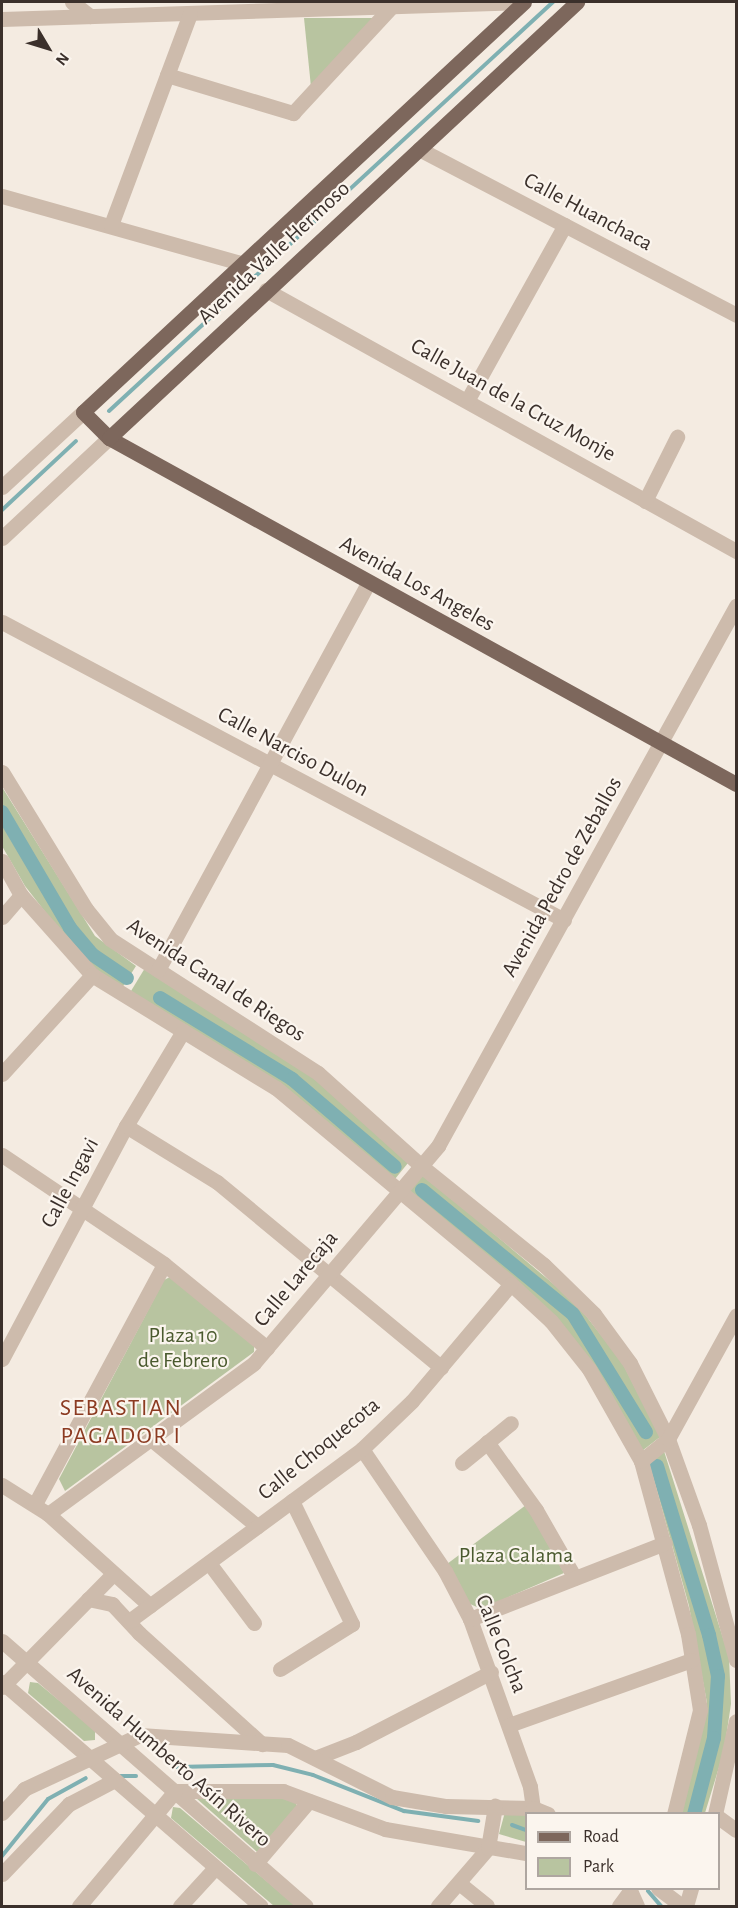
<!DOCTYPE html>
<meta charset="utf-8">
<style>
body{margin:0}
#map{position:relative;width:738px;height:1908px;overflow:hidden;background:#f4ebe1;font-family:"Alegreya Sans",sans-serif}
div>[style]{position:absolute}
.green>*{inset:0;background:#b8c4a0}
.stream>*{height:4px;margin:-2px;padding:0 2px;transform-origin:2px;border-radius:2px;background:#7fb0b2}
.canal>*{height:14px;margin:-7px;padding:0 7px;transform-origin:7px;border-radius:7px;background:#7fb0b2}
.minor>*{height:15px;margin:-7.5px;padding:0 7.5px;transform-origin:7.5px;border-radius:7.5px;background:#cdbbac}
.major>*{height:15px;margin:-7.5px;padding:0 7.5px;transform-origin:7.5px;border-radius:7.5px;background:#7d675c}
span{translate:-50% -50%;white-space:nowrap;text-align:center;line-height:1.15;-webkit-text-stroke:4.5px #fbf5ee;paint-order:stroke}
.street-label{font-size:22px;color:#3b302b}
.park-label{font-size:22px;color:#4a5a2e}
.neighbourhood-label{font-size:24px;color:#8c3b22;letter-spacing:1.5px}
.frame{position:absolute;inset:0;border:3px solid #3b302b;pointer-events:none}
.legend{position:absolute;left:525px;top:1812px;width:195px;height:78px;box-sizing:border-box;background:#fbf5ee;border:2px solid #aea6a0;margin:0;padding:8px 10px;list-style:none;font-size:18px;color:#3b302b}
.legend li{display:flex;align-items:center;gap:12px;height:30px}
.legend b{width:30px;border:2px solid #aea6a0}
.north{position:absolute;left:18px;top:18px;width:60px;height:60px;-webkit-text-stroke:4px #fbf5ee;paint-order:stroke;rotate:128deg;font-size:16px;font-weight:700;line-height:24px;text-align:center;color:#3b302b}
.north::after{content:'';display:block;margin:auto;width:21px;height:27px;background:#3b302b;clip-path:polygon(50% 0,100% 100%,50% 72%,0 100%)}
</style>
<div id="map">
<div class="green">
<div style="clip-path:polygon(304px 18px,375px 18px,311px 87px)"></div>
<div style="clip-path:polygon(2px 787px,95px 936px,136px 966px,122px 988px,95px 971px,75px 950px,25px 886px,2px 846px)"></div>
<div style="clip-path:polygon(145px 968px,317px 1079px,408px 1163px,395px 1179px,131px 991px)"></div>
<div style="clip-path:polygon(423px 1174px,576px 1303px,622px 1362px,660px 1437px,642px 1451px,594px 1366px,408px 1192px)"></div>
<div style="clip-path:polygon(170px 1277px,254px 1346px,254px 1352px,65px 1491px,59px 1479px,164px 1280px)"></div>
<div style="clip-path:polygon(664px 1451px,729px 1657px,731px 1704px,724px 1751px,705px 1813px,679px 1813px,707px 1703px,689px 1606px,649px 1462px)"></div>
<div style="clip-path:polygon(526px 1505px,564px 1573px,481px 1609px,468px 1603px,447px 1564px)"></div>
<div style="clip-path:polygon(30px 1682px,38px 1683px,95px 1730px,95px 1740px,84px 1741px,28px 1693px)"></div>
<div style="clip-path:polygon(276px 1794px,295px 1800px,297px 1806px,257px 1852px,196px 1798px)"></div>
<div style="clip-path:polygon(173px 1807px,180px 1808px,296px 1906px,274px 1906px,171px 1818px)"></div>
<div style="clip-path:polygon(505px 1812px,526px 1814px,526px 1842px,499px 1834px)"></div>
</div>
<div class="stream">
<div style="left:109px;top:411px;width:604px;rotate:-42.65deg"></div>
<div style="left:2px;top:510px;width:101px;rotate:-43deg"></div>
<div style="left:176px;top:1767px;width:97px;rotate:-1.2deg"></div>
<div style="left:273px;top:1765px;width:41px;rotate:14deg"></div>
<div style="left:313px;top:1775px;width:98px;rotate:21.6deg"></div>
<div style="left:404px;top:1811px;width:75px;rotate:7.7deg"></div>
<div style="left:119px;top:1776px;width:17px"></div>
<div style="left:512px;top:1825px;width:15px;rotate:20deg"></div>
<div style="left:2px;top:1856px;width:73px;rotate:-51.1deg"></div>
<div style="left:48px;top:1799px;width:43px;rotate:-28.9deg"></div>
<div style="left:648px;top:1891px;width:20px;rotate:49deg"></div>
</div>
<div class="canal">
<div style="left:2px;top:812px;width:134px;rotate:59.6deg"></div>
<div style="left:70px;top:928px;width:35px;rotate:50deg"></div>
<div style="left:93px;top:955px;width:41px;rotate:34.1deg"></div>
<div style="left:160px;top:998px;width:155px;rotate:31.5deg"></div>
<div style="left:292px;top:1079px;width:135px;rotate:40.5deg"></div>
<div style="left:422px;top:1190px;width:195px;rotate:39.4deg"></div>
<div style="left:573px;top:1314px;width:139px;rotate:58.3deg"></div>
<div style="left:657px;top:1466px;width:177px;rotate:72.9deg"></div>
<div style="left:709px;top:1635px;width:42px;rotate:77.6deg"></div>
<div style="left:718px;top:1676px;width:62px;rotate:93.7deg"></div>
<div style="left:714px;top:1738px;width:79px;rotate:104.7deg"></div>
</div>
<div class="minor">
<div style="left:72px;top:2px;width:23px;rotate:38deg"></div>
<div style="left:2px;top:19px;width:521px;rotate:-1.87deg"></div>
<div style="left:167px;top:75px;width:132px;rotate:16.8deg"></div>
<div style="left:293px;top:113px;width:144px;rotate:-47.2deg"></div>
<div style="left:419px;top:149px;width:358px;rotate:27.6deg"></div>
<div style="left:2px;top:196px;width:247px;rotate:15.7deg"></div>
<div style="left:111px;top:225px;width:225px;rotate:-69.5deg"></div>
<div style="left:266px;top:290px;width:538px;rotate:29.04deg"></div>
<div style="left:468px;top:399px;width:199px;rotate:-60.9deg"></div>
<div style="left:2px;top:487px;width:110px;rotate:-42.8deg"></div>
<div style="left:645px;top:501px;width:72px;rotate:-63.4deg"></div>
<div style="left:2px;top:538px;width:146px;rotate:-43.1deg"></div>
<div style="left:2px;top:622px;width:636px;rotate:27.93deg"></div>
<div style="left:2px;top:772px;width:161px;rotate:58.5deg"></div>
<div style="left:86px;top:909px;width:38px;rotate:51deg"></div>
<div style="left:110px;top:939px;width:247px;rotate:32.8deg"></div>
<div style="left:318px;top:1073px;width:137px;rotate:42deg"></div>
<div style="left:420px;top:1165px;width:159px;rotate:38.9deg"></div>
<div style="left:544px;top:1265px;width:70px;rotate:44.4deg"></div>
<div style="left:594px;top:1314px;width:61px;rotate:53.7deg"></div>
<div style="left:630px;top:1363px;width:85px;rotate:63.4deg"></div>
<div style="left:668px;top:1439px;width:91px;rotate:70.2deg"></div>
<div style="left:699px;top:1525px;width:140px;rotate:74.7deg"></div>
<div style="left:2px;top:861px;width:39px;rotate:61deg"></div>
<div style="left:21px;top:895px;width:107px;rotate:48.4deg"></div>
<div style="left:92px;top:975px;width:216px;rotate:31.6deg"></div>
<div style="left:276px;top:1088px;width:306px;rotate:39.8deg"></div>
<div style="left:511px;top:1284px;width:54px;rotate:42.8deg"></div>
<div style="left:551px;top:1321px;width:61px;rotate:51.6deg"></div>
<div style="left:589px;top:1369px;width:106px;rotate:60.5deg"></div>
<div style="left:641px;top:1461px;width:179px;rotate:74.8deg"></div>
<div style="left:688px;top:1634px;width:77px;rotate:81deg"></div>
<div style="left:700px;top:1710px;width:107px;rotate:104deg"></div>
<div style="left:2px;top:917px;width:29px;rotate:-49deg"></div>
<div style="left:158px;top:970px;width:440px;rotate:-61.5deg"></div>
<div style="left:2px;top:1074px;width:134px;rotate:-47.7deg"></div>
<div style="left:126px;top:1126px;width:107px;rotate:31.6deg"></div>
<div style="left:217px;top:1182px;width:291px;rotate:39.6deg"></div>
<div style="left:2px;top:1155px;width:195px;rotate:33.9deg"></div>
<div style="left:164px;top:1264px;width:133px;rotate:39.2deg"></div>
<div style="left:2px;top:1359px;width:264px;rotate:-62deg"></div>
<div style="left:126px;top:1126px;width:111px;rotate:-59deg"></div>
<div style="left:152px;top:1440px;width:136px;rotate:39.3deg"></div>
<div style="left:487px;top:1442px;width:84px;rotate:54.2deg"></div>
<div style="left:536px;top:1510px;width:78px;rotate:60.2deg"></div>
<div style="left:362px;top:1449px;width:148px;rotate:55.8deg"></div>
<div style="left:445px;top:1571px;width:54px;rotate:62.5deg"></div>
<div style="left:470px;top:1619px;width:178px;rotate:70.3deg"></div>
<div style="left:530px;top:1787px;width:21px;rotate:82deg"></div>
<div style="left:641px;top:1461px;width:35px;rotate:-39deg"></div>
<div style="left:668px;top:1439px;width:141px;rotate:-61.1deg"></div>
<div style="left:462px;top:1463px;width:63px;rotate:-39.2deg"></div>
<div style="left:2px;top:1485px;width:54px;rotate:32.2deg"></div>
<div style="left:48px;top:1514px;width:137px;rotate:42deg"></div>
<div style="left:35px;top:1504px;width:272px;rotate:-61.7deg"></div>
<div style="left:48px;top:1514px;width:255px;rotate:-36.2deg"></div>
<div style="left:254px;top:1363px;width:285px;rotate:-49.7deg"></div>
<div style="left:438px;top:1146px;width:617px;rotate:-61.11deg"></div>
<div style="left:209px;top:1563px;width:75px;rotate:53.1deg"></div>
<div style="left:88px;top:1599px;width:25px;rotate:12deg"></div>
<div style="left:112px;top:1604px;width:40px;rotate:47deg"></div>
<div style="left:139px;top:1633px;width:166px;rotate:42.1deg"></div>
<div style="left:470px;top:1619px;width:209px;rotate:-21.3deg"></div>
<div style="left:129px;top:1621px;width:290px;rotate:-36.4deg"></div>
<div style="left:362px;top:1449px;width:69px;rotate:-43.8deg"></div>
<div style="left:412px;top:1401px;width:153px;rotate:-49.8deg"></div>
<div style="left:2px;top:1641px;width:403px;rotate:41.1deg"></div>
<div style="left:280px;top:1669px;width:85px;rotate:-32deg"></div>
<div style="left:352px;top:1624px;width:137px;rotate:-116deg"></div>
<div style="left:2px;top:1682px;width:342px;rotate:40.9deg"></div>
<div style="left:2px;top:1687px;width:158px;rotate:-45.5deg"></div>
<div style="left:509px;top:1725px;width:194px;rotate:-19.6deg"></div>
<div style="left:315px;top:1758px;width:44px;rotate:-21.3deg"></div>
<div style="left:356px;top:1742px;width:152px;rotate:-27.4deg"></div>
<div style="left:175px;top:1791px;width:108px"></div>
<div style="left:283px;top:1791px;width:109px;rotate:20.4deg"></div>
<div style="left:385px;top:1829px;width:143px;rotate:9.7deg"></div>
<div style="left:2px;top:1813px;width:33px;rotate:-47deg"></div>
<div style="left:24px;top:1789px;width:128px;rotate:-25deg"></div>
<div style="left:140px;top:1735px;width:148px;rotate:3.9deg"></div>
<div style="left:288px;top:1745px;width:116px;rotate:26.6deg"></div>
<div style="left:392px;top:1797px;width:55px;rotate:9.5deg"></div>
<div style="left:446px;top:1806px;width:87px;rotate:1.3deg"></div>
<div style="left:533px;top:1808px;width:16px;rotate:22deg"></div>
<div style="left:715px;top:1814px;width:95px;rotate:-77.3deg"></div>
<div style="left:718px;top:1817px;width:22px;rotate:36deg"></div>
<div style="left:255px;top:1864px;width:83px;rotate:-49.4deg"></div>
<div style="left:2px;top:1874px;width:97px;rotate:-46.3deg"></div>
<div style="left:69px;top:1804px;width:52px;rotate:-27.6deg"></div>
<div style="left:459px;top:1883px;width:36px;rotate:39deg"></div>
<div style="left:629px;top:1888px;width:20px;rotate:66deg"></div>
<div style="left:658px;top:1888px;width:30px;rotate:37deg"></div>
<div style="left:79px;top:1906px;width:150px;rotate:-50.1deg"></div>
<div style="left:180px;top:1906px;width:50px;rotate:-47.4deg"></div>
<div style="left:438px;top:1906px;width:77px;rotate:-49.2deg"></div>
<div style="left:488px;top:1848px;width:43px;rotate:-80.5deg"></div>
<div style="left:619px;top:1906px;width:19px;rotate:-54deg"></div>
<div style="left:686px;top:1906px;width:19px;rotate:-74deg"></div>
</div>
<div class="major">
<div style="left:524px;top:2px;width:602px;rotate:137.09deg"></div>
<div style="left:83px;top:412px;width:37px;rotate:45deg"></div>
<div style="left:109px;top:438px;width:716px;rotate:28.89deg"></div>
<div style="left:109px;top:438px;width:640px;rotate:-42.97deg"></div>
</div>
<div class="street-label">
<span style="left:588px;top:212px;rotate:28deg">Calle Huanchaca</span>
<span style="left:274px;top:253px;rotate:-43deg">Avenida Valle Hermoso</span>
<span style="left:513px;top:400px;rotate:29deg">Calle Juan de la Cruz Monje</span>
<span style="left:417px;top:584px;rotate:29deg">Avenida Los Angeles</span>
<span style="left:293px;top:752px;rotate:28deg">Calle Narciso Dulon</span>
<span style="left:562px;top:877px;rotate:-61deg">Avenida Pedro de Zeballos</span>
<span style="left:216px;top:980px;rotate:33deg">Avenida Canal de Riegos</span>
<span style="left:70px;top:1183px;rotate:-62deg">Calle Ingavi</span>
<span style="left:296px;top:1279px;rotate:-50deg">Calle Larecaja</span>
<span style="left:319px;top:1449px;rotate:-39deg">Calle Choquecota</span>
<span style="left:501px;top:1644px;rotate:68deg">Calle Colcha</span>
<span style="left:169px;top:1757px;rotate:41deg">Avenida Humberto Asín Rivero</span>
</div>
<div class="park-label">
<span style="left:183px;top:1348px">Plaza 10<br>de Febrero</span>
<span style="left:516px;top:1556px">Plaza Calama</span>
</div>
<div class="neighbourhood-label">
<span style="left:121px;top:1423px">SEBASTIAN<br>PAGADOR I</span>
</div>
<div class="frame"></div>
<ul class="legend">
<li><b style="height:8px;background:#7d675c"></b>Road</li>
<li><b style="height:16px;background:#b8c4a0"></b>Park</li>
</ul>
<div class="north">N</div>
</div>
